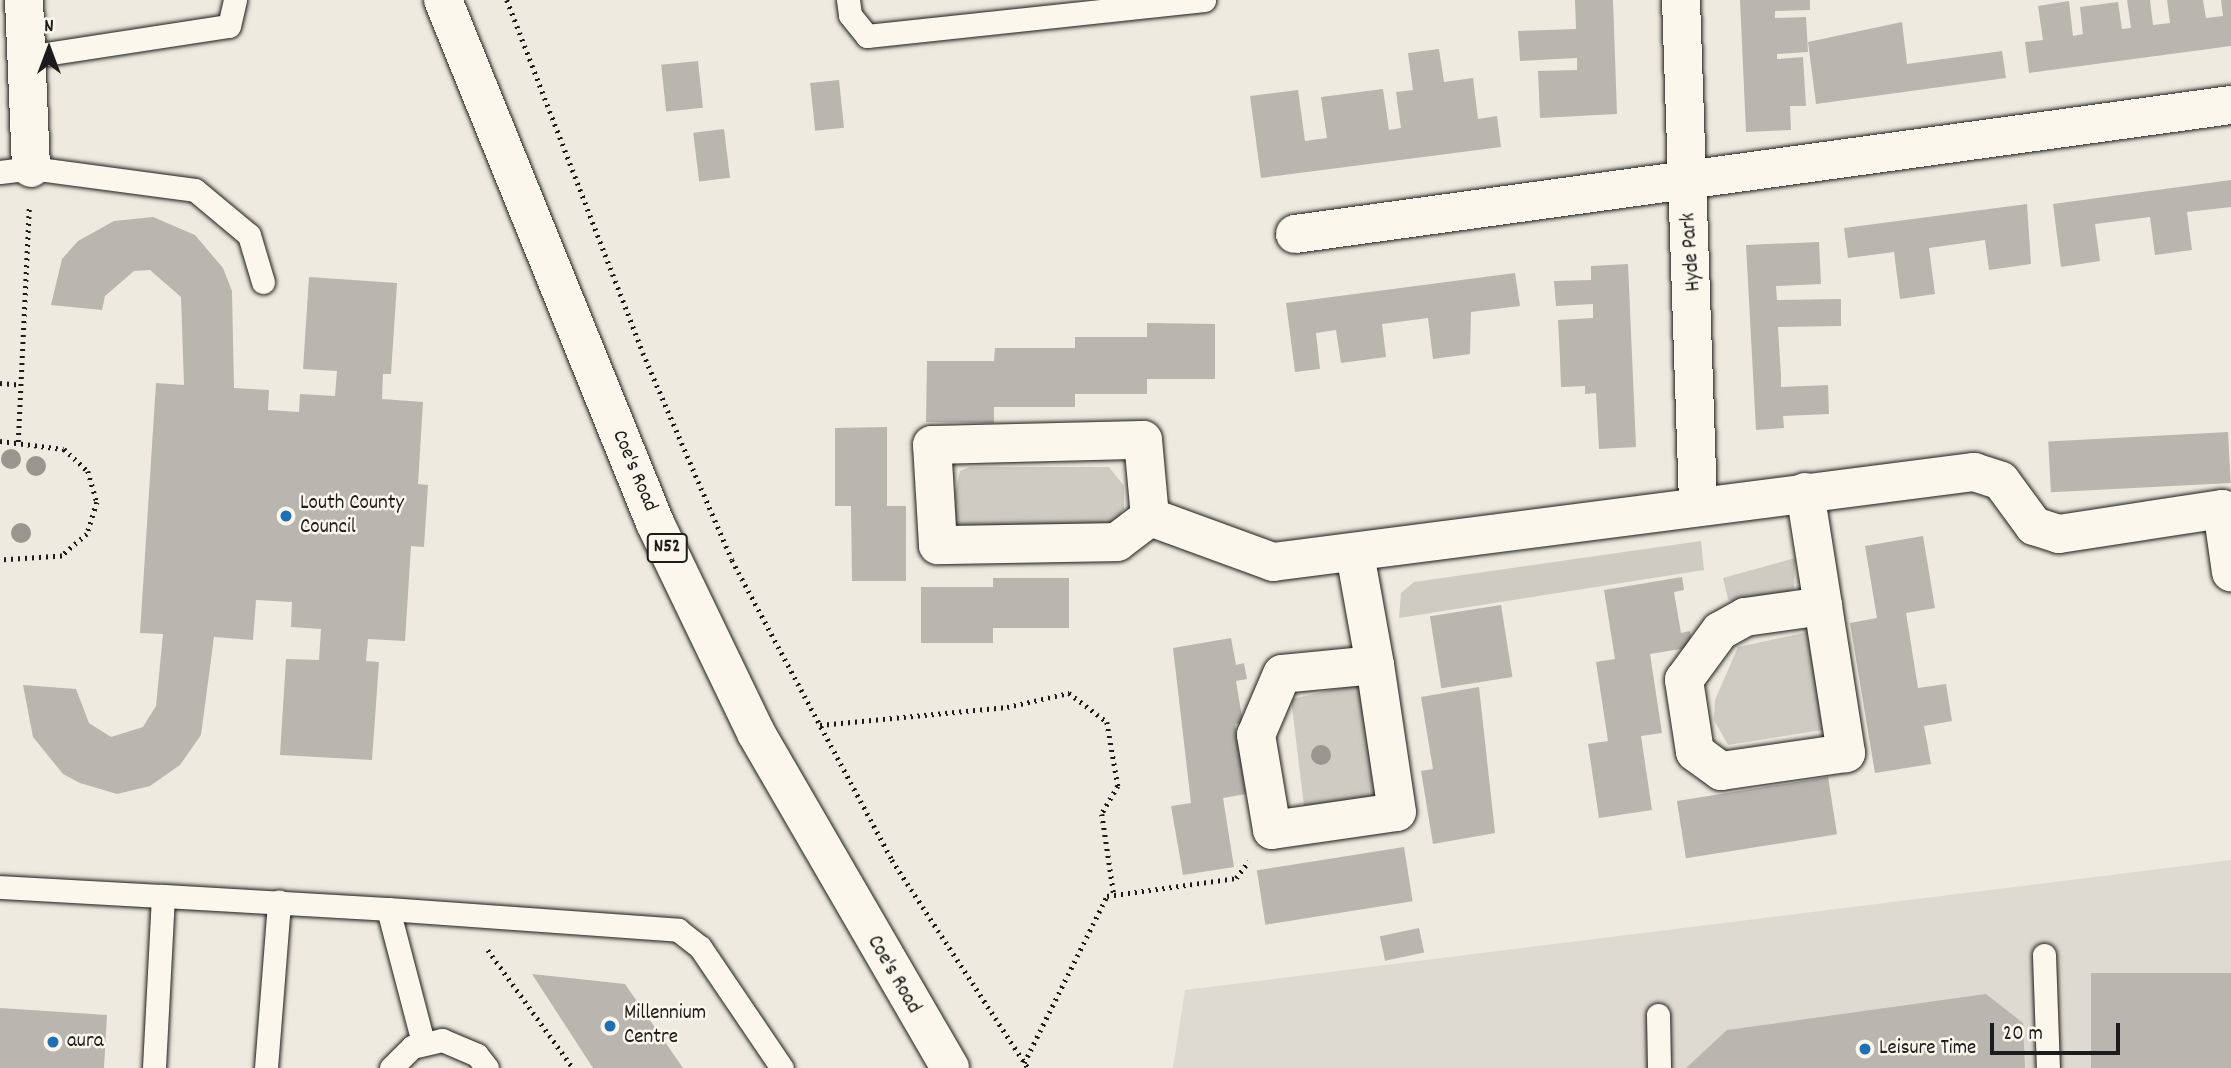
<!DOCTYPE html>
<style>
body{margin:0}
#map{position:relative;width:2231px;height:1068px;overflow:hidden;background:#eeeadf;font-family:Dekko,sans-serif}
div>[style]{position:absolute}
.built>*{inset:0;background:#dedad1}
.green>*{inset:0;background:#ceccc2}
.building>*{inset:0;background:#b9b6af;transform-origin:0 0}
.path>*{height:4.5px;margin-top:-2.25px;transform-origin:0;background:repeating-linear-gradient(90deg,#1c1c1c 0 2px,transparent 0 7px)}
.roads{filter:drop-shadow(0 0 2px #1c1c1c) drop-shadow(0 0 2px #1c1c1c)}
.lane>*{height:23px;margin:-11.5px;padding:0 11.5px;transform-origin:11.5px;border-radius:11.5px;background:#fbf7ec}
.street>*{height:38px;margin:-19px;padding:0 19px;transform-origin:19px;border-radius:19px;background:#fbf7ec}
.primary>*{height:38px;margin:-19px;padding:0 19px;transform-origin:19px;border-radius:19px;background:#fbf7ec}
.trees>*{width:20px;height:20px;margin:-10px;border-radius:50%;background:#98968f}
.dots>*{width:19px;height:19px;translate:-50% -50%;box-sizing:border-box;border:4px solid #fbf7ec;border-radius:50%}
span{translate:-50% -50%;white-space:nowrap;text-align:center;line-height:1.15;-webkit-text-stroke:5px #fbf7ec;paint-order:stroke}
.shield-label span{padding:2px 5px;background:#fbf7ec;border:2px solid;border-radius:5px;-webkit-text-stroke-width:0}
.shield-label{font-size:19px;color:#1c1c1c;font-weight:700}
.street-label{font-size:21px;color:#1c1c1c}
.poi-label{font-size:21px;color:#1c1c1c}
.left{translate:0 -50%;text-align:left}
.north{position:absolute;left:14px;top:14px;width:70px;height:70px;-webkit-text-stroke:5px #fbf7ec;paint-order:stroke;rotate:0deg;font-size:19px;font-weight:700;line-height:28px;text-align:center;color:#1c1c1c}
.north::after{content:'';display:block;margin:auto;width:24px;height:32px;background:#1c1c1c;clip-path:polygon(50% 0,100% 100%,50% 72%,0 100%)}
.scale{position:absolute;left:1990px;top:1023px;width:130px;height:32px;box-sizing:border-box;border:4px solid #1c1c1c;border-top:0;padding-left:9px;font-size:21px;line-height:24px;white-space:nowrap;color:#1c1c1c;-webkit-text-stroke:5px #fbf7ec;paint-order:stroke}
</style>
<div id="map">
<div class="built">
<div style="clip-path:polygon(2231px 860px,2231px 1068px,1173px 1068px,1185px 990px)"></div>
</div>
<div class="green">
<div style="clip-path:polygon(970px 467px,1109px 467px,1124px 486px,1124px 509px,1110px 528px,959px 528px,949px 520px,949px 497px,954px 496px,960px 471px)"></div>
<div style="clip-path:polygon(1701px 541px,1704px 570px,1399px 618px,1401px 593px,1414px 582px)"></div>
<div style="clip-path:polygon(1795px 558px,1794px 588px,1782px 597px,1738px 605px,1728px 599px,1723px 578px)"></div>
<div style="clip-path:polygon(1808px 632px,1828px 729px,1728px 745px,1714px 720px,1715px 700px,1738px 647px)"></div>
<div style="clip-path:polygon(1356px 685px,1365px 688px,1382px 798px,1304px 806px,1291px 699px)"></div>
</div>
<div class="building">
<div style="clip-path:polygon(1575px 0,1613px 0,1617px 114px,1540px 118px,1538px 71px,1577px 70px,1577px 58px,1520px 61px,1518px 31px,1576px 29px)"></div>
<div style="clip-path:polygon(1740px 0,1810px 0,1810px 10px,1775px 11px,1775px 18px,1806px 17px,1808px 52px,1777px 54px,1777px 59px,1803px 57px,1806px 106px,1790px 106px,1791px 130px,1746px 132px)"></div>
<div style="clip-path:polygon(2127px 0,2150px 0,2153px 25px,2170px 23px,2167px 0,2203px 0,2206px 18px,2223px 16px,2221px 0,2231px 0,2231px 46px,2029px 73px,2025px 42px,2043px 40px,2038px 6px,2069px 1px,2073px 36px,2083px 34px,2080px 7px,2118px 2px,2122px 29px,2131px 28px)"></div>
<div style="clip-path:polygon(1902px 22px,1907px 64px,2002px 51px,2006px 78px,1816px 104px,1808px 42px)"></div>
<div style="clip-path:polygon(1439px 49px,1444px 82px,1473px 78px,1478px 119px,1497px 116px,1501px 147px,1261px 178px,1250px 96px,1298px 90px,1305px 141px,1327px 138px,1321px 97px,1383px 89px,1389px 130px,1401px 128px,1396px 92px,1413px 90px,1408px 53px)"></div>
<div style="left:698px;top:61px;width:47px;height:37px;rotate:84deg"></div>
<div style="left:839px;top:80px;width:48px;height:29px;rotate:84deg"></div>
<div style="left:724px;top:129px;width:49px;height:31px;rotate:83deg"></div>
<div style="clip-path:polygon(2231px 180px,2231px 207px,2187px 212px,2192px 250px,2155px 255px,2150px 217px,2095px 224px,2100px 261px,2061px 267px,2053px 204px)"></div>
<div style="clip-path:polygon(2027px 204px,2031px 264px,1989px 270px,1985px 240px,1929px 248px,1935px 294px,1900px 299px,1894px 252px,1848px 258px,1844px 228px)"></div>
<div style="clip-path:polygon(153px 217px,195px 235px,223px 268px,232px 291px,234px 388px,269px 390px,268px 410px,299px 412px,300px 394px,335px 396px,337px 371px,303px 369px,309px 277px,397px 283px,391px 374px,383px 374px,382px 399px,423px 402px,418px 484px,428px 485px,424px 547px,411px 546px,405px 641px,368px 639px,366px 661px,379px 662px,372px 760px,280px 755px,286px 659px,319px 660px,321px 629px,291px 627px,292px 602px,256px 600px,253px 640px,214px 637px,201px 735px,180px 765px,150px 786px,117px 794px,80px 783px,63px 774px,33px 737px,23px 685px,76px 689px,89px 723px,111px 737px,143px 727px,156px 706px,163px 634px,140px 633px,156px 383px,184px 385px,181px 297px,150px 270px,134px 271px,105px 296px,102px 310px,51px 305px,62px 259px,78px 241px,114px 221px)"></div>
<div style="clip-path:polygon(1819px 242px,1821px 284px,1776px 286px,1777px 300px,1841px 299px,1841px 326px,1778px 327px,1781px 376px,1781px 387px,1828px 385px,1829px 414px,1783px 416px,1784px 428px,1756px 430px,1746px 245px)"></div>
<div style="clip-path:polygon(1628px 264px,1636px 447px,1599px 449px,1596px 393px,1585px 394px,1585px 386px,1561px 387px,1560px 359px,1558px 320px,1593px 318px,1593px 304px,1556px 306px,1554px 281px,1591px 280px,1591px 266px)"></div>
<div style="clip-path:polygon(1515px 273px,1520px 306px,1471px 312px,1470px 354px,1433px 359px,1428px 318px,1382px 324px,1386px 357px,1341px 363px,1336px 330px,1316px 333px,1320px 369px,1295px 372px,1286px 303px)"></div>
<div style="clip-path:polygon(1147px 323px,1215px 324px,1215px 379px,1147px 379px,1147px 394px,1075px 394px,1075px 407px,994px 407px,994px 423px,926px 422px,927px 361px,994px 361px,995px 348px,1075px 348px,1075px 337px,1147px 337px)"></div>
<div style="clip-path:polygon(887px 427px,887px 506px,906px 506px,906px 581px,852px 581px,851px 506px,835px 506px,835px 428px)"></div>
<div style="left:2228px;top:432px;width:51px;height:180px;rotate:87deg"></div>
<div style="clip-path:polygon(1923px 536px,1935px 608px,1906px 613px,1918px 688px,1946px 684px,1952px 721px,1924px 726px,1931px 764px,1875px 773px,1850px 623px,1877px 618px,1865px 546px)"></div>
<div style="clip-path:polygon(1682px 577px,1684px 590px,1674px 592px,1681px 633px,1690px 631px,1693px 647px,1650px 654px,1662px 733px,1641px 736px,1652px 810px,1599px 818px,1588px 744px,1608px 741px,1596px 662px,1615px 659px,1604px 590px)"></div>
<div style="clip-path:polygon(993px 578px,1069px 578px,1069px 628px,993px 628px,993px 643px,921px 643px,921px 587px,993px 587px)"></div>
<div style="left:1501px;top:605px;width:73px;height:72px;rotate:81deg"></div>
<div style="clip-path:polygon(1231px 638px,1236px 665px,1244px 663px,1247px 679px,1236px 681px,1243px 723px,1235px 724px,1246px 794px,1223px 798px,1234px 867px,1183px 875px,1171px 806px,1191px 803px,1173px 648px)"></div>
<div style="clip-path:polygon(1479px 687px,1495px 833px,1433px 844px,1421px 771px,1433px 769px,1421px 697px)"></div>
<div style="left:1828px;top:777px;width:58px;height:153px;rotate:81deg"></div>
<div style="left:1404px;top:847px;width:55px;height:149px;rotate:81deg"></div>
<div style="left:1419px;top:928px;width:25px;height:40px;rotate:78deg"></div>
<div style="left:2231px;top:973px;width:95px;height:140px;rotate:90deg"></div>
<div style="clip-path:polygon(532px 974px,625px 984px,683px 1068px,593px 1068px)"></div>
<div style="clip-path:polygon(1986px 994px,2023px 1023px,2025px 1068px,1686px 1068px,1727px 1030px)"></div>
<div style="clip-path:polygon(0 1008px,107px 1015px,104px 1068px,0 1068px)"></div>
</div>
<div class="path">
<div style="left:507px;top:0;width:378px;rotate:68.9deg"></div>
<div style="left:643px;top:353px;width:225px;rotate:66.7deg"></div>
<div style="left:732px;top:560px;width:340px;rotate:61.9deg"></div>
<div style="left:892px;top:860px;width:249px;rotate:56.8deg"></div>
<div style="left:0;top:383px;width:21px;rotate:5deg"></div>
<div style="left:0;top:441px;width:64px;rotate:7.1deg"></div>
<div style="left:64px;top:449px;width:33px;rotate:43deg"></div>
<div style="left:88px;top:471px;width:32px;rotate:74deg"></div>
<div style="left:97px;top:502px;width:34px;rotate:107deg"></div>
<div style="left:87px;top:534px;width:33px;rotate:139deg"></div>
<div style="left:62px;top:556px;width:62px;rotate:176.3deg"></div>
<div style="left:18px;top:442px;width:235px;rotate:-87.3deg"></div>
<div style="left:820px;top:725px;width:188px;rotate:-5.5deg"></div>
<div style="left:1007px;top:707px;width:64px;rotate:-12.7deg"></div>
<div style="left:1069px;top:693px;width:48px;rotate:37.3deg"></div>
<div style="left:1107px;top:722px;width:65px;rotate:80.2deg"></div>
<div style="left:1118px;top:786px;width:32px;rotate:120deg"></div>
<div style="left:1102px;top:814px;width:82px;rotate:81.6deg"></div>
<div style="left:488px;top:950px;width:145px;rotate:54.2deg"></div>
<div style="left:1024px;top:1063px;width:186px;rotate:-63.6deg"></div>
<div style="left:1107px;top:896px;width:130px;rotate:-7.9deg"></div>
<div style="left:1236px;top:878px;width:21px;rotate:-53deg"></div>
</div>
<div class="roads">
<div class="lane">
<div style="left:848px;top:0;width:15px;rotate:82deg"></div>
<div style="left:850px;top:15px;width:27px;rotate:51deg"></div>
<div style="left:867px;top:36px;width:339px;rotate:-6.1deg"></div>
<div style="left:26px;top:57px;width:205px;rotate:-8.7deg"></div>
<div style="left:229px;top:26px;width:27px;rotate:-77deg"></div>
<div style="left:0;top:172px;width:31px;rotate:-7deg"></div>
<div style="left:31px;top:168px;width:165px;rotate:7.6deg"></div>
<div style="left:195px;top:190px;width:70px;rotate:39.8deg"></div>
<div style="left:249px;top:235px;width:49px;rotate:73.4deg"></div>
<div style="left:0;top:887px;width:163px;rotate:3.2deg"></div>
<div style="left:163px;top:896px;width:172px;rotate:93deg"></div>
<div style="left:163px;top:896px;width:225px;rotate:3.3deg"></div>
<div style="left:388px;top:909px;width:138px;rotate:75.3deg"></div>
<div style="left:388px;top:909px;width:291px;rotate:4.1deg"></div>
<div style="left:678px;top:930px;width:28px;rotate:38deg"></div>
<div style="left:700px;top:947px;width:146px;rotate:55.9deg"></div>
<div style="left:2044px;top:955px;width:113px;rotate:88deg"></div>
<div style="left:1658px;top:1015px;width:53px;rotate:88.9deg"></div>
<div style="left:266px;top:1068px;width:167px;rotate:-85.5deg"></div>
<div style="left:391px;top:1068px;width:30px;rotate:-45deg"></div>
<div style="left:412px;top:1047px;width:31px;rotate:-13deg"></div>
<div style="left:442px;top:1040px;width:38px;rotate:23deg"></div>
<div style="left:477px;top:1055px;width:16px;rotate:52deg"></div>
</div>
<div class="street">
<div style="left:24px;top:0;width:168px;rotate:87.6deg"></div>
<div style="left:1681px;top:0;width:503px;rotate:88.06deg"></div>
<div style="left:1295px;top:234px;width:945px;rotate:-7.85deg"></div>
<div style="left:1143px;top:440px;width:77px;rotate:84.8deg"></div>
<div style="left:1150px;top:517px;width:41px;rotate:142.9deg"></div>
<div style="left:1117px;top:542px;width:179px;rotate:179deg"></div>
<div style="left:938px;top:545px;width:100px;rotate:-93.4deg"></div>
<div style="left:932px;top:445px;width:211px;rotate:-1.4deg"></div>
<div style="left:1805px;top:492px;width:115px;rotate:81deg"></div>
<div style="left:1823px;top:606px;width:149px;rotate:81.1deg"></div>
<div style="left:1846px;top:753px;width:126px;rotate:171.8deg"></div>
<div style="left:1721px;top:771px;width:32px;rotate:-144deg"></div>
<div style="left:1695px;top:752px;width:73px;rotate:-98.7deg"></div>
<div style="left:1684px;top:680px;width:61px;rotate:-53.7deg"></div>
<div style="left:1720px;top:631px;width:29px;rotate:-29deg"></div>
<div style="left:1745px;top:617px;width:79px;rotate:-8deg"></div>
<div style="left:1150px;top:517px;width:131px;rotate:20.1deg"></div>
<div style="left:1273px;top:562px;width:707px;rotate:-7.32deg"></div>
<div style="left:1974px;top:472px;width:28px;rotate:18deg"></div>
<div style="left:2001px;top:481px;width:56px;rotate:53.7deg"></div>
<div style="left:2034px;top:526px;width:26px;rotate:18deg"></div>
<div style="left:2059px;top:534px;width:165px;rotate:-8.7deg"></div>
<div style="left:2222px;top:509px;width:64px;rotate:81.9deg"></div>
<div style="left:1355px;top:554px;width:113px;rotate:79.8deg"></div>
<div style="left:1375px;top:665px;width:93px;rotate:174.5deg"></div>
<div style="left:1282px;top:674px;width:66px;rotate:113.1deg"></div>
<div style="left:1256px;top:735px;width:96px;rotate:80.4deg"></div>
<div style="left:1272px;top:830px;width:126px;rotate:-8.2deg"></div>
<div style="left:1397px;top:812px;width:149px;rotate:-98.5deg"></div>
</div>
<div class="primary">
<div style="left:443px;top:0;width:564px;rotate:67.93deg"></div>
<div style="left:655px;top:523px;width:233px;rotate:64.3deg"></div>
<div style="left:756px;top:733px;width:387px;rotate:59.9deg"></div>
</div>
</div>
<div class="trees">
<div style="left:11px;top:459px"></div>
<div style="left:36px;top:466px"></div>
<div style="left:21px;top:533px"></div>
<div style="left:1321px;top:755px"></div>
</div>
<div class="dots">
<div style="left:286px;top:516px;background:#1f6fb2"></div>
<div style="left:610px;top:1026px;background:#1f6fb2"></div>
<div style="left:53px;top:1042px;background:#1f6fb2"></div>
<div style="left:1865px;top:1049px;background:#1f6fb2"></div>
</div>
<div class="shield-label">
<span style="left:667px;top:548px">N52</span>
</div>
<div class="street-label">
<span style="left:1692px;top:252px;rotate:-94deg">Hyde Park</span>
<span style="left:634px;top:471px;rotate:67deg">Coe's Road</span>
<span style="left:893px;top:975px;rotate:60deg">Coe's Road</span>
</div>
<div class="poi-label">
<span class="left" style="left:300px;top:516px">Louth County<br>Council</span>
<span class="left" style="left:624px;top:1026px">Millennium<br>Centre</span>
<span class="left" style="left:67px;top:1042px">aura</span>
<span class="left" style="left:1879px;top:1049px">Leisure Time</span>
</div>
<div class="north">N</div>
<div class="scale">20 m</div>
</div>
